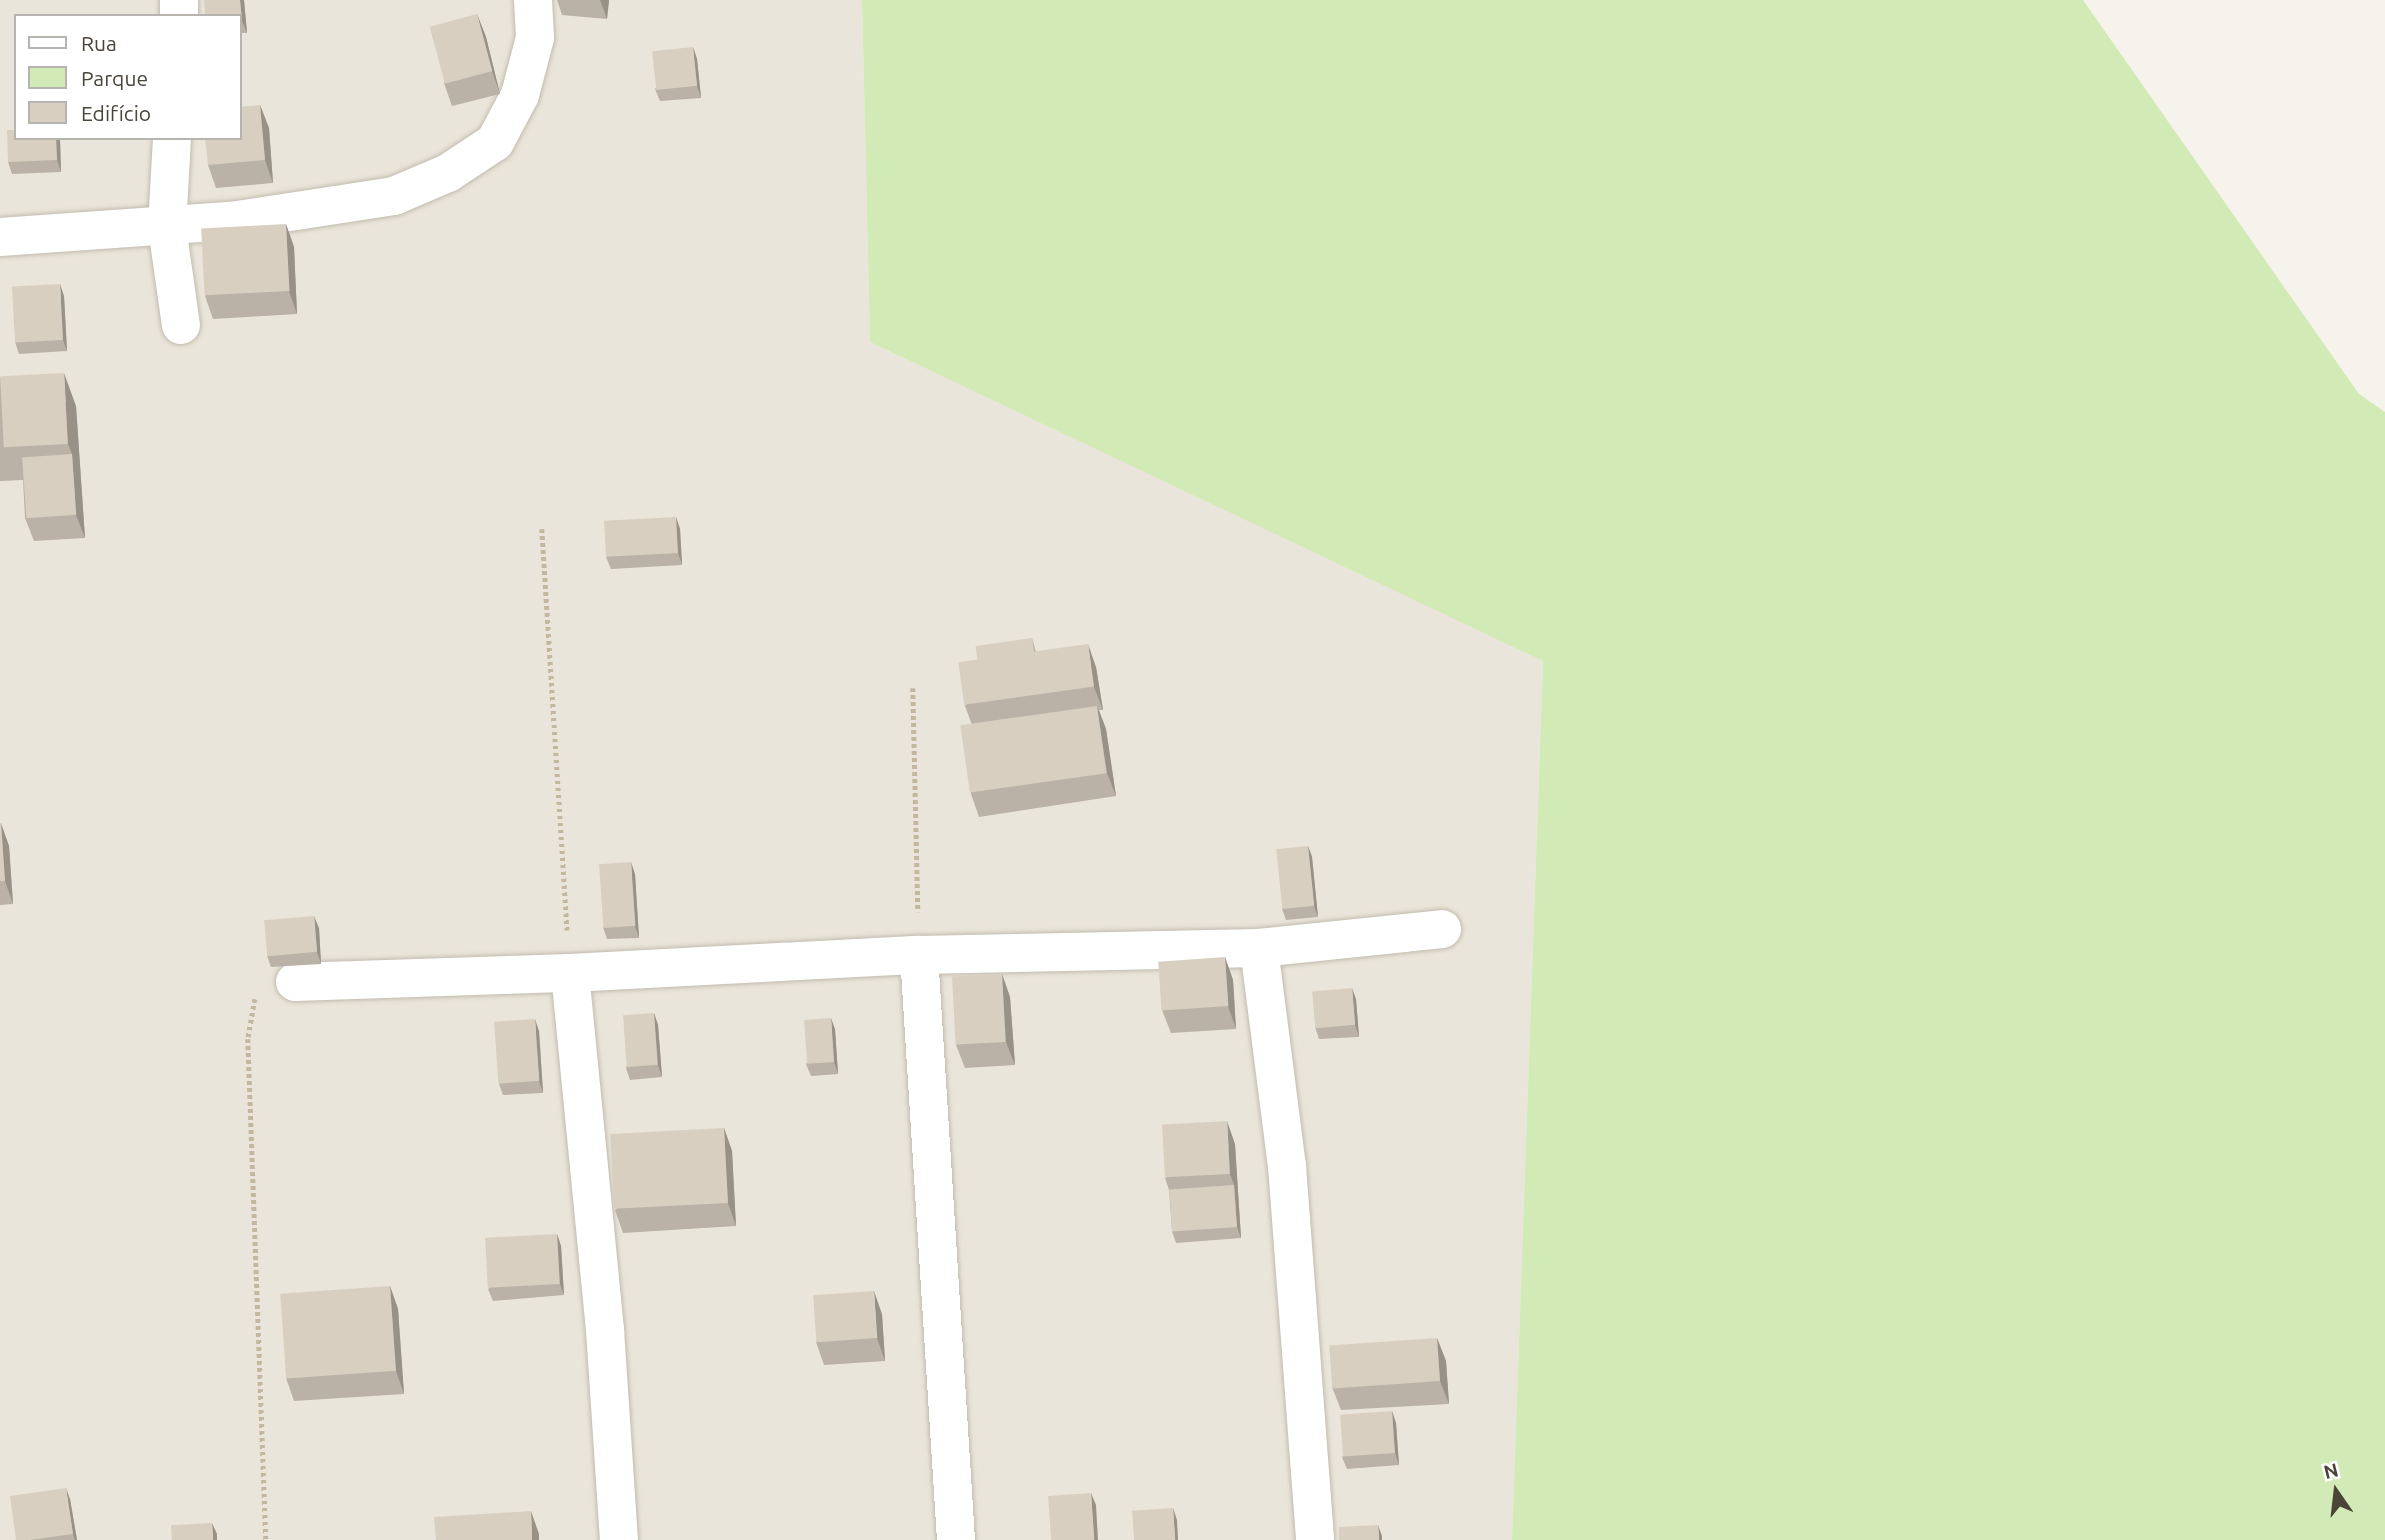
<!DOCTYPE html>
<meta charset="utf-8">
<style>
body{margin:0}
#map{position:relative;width:2385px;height:1540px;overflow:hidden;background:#f6f3ec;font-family:Ubuntu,sans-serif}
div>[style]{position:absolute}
.residential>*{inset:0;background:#eae5da}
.green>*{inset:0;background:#d2eab5}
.path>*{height:4.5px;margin-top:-2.25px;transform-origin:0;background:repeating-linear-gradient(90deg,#c4b79f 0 3.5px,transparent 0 7px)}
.roads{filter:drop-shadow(0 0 2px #c2bbae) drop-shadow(0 0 2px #c2bbae)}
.street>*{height:38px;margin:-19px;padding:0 19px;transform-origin:19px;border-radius:19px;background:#fff}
.wall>*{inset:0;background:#bab2a6}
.shaded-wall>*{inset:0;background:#979187}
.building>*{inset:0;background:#d8cfc1;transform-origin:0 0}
span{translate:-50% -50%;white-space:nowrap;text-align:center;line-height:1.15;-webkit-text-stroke:7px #fff;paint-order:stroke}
.legend{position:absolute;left:14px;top:14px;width:228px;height:126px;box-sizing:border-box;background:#fff;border:2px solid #b7b4b0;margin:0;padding:9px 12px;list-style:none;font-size:21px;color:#4b4439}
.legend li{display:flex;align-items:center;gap:14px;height:35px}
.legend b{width:35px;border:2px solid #b7b4b0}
.north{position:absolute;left:2301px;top:1456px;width:70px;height:70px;-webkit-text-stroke:5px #fff;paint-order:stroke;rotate:346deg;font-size:19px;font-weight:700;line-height:28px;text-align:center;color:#4b4439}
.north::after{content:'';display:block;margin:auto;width:24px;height:32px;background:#4b4439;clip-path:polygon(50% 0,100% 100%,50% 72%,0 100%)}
</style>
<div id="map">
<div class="residential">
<div style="clip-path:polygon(evenodd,0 0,862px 0,870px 342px,1543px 660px,1512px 1540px,0 1540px,0 0,16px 16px,240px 16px,240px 138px,16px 138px,16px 16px)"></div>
</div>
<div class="green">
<div style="clip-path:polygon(862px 0,2083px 0,2359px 394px,2385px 412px,2385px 1540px,1512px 1540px,1543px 661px,870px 342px)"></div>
</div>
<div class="path">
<div style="left:542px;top:529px;width:402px;rotate:86.4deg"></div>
<div style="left:913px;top:688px;width:224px;rotate:88.7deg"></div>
<div style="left:255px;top:999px;width:41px;rotate:99.9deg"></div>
<div style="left:248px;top:1039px;width:501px;rotate:87.94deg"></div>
</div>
<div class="roads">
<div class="street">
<div style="left:179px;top:0;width:16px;rotate:90deg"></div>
<div style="left:172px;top:138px;width:89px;rotate:93.2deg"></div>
<div style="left:167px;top:227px;width:99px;rotate:81.9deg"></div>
<div style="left:0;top:237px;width:232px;rotate:-4deg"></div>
<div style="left:231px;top:221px;width:165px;rotate:-8.7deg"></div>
<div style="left:394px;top:196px;width:59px;rotate:-23.1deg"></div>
<div style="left:448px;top:173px;width:56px;rotate:-33.4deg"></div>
<div style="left:495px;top:142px;width:53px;rotate:-62deg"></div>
<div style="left:520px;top:95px;width:59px;rotate:-75.3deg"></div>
<div style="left:535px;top:38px;width:38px;rotate:-93deg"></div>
<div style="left:1259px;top:948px;width:220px;rotate:82.7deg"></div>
<div style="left:1287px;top:1166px;width:375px;rotate:85.7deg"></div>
<div style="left:919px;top:955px;width:586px;rotate:86.38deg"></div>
<div style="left:570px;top:973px;width:359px;rotate:84.4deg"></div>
<div style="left:605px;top:1330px;width:210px;rotate:86.2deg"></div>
<div style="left:295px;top:982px;width:275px;rotate:-1.9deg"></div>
<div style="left:570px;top:973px;width:349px;rotate:-3deg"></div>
<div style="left:919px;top:955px;width:340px;rotate:-1.2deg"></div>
<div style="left:1259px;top:948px;width:184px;rotate:-5.9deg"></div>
</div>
</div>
<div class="wall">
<div style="clip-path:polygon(204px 0,244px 0,247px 33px,240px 33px,240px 16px)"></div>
<div style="clip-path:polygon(557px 0,609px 0,607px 19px,562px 15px)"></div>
<div style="clip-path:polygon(477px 14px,486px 37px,500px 94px,452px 106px,444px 83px)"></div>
<div style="clip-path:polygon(693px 47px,697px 59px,701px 98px,660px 101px,655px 89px)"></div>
<div style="clip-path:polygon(260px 105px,269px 128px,273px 183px,216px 188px,208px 165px)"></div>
<div style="clip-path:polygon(60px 140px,61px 172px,12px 174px,8px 162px)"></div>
<div style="clip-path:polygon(286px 224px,294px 247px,297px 314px,213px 319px,205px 296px)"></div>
<div style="clip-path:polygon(64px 296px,67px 351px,19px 354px,15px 342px)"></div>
<div style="clip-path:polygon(0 377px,76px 406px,85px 538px,34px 541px,25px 518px,23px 480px,0 481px)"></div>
<div style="clip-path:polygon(676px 517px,680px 529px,682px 565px,611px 569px,606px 557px)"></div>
<div style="clip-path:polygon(1032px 638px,1036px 652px,1096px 667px,1103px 710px,1099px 710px,1106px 729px,1116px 796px,979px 817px,971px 794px,972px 725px,965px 706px,979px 661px)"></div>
<div style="clip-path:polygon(0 823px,9px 846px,13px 904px,0 905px)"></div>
<div style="clip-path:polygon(1308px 846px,1312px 857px,1318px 917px,1286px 920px,1282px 909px)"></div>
<div style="clip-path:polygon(635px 874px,639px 938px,607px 939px,603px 927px)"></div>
<div style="clip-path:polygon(319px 928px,321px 964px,271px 967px,267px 956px)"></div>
<div style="clip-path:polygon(1225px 957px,1233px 980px,1236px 1029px,1171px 1033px,1162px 1010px)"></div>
<div style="clip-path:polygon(1002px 974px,1010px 997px,1015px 1065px,965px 1068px,956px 1045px)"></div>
<div style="clip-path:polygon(1356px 999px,1359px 1037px,1319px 1039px,1315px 1027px)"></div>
<div style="clip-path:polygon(654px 1013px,658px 1025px,662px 1077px,630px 1080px,626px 1068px)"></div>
<div style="clip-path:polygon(835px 1029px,838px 1074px,811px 1076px,806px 1064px)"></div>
<div style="clip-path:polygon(539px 1031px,543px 1093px,503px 1095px,499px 1084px)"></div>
<div style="clip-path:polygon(724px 1128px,732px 1151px,736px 1226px,623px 1233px,615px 1210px)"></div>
<div style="clip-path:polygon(1235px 1144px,1241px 1238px,1176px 1243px,1172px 1231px,1169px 1190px,1165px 1178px)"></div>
<div style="clip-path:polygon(557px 1234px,561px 1246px,564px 1295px,493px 1301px,488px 1289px)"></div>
<div style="clip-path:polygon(390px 1286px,398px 1309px,404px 1394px,294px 1401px,286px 1378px)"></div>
<div style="clip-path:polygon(882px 1314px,885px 1361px,824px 1365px,816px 1342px)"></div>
<div style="clip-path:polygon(1437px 1338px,1446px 1361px,1449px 1404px,1341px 1410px,1332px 1387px)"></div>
<div style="clip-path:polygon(1392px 1411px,1396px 1423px,1399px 1465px,1347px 1469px,1342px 1457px)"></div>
<div style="clip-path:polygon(70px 1499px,77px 1540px,16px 1540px)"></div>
</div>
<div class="shaded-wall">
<div style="clip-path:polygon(240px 0,244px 0,247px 33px,242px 21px)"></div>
<div style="clip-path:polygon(600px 0,609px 0,607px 19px)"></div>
<div style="clip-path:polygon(477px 14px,486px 37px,500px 94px,492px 71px)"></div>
<div style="clip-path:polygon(693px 47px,697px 59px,701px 98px,697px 86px)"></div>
<div style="clip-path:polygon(260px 105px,269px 128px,273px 183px,265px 160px)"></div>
<div style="clip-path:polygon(56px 138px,59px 138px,60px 140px,61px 172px,57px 160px)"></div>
<div style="clip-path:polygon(286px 224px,294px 247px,297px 314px,289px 291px)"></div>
<div style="clip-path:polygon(60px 284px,64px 296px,67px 351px,63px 340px)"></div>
<div style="clip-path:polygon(64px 373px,76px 406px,85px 538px,76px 515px,72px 454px,68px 444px)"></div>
<div style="clip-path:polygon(676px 517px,680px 529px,682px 565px,678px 553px)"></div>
<div style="clip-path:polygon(1088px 644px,1096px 667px,1103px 710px,1094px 687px)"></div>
<div style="clip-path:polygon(1097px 706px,1106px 729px,1116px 796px,1107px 773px)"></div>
<div style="clip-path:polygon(1px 823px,9px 846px,13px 904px,5px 881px)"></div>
<div style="clip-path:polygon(1308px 846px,1312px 857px,1318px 917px,1314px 906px)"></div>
<div style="clip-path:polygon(631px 862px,635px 874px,639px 938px,635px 926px)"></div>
<div style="clip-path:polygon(314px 916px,319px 928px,321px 964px,317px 952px)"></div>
<div style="clip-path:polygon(1225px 957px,1233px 980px,1236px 1029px,1228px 1006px)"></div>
<div style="clip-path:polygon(1002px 974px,1010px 997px,1015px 1065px,1006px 1042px)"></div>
<div style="clip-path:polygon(1352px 988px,1356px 999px,1359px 1037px,1355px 1025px)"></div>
<div style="clip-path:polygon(654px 1013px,658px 1025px,662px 1077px,658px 1065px)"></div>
<div style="clip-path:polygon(831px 1018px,835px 1029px,838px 1074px,834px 1062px)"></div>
<div style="clip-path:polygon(535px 1019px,539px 1031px,543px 1093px,539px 1081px)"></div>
<div style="clip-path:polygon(1227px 1121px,1235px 1144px,1241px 1238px,1237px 1227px,1234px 1185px,1230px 1174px)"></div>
<div style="clip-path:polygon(724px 1128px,732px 1151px,736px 1226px,728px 1203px)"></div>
<div style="clip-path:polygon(557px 1234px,561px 1246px,564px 1295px,560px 1284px)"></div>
<div style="clip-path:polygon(390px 1286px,398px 1309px,404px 1394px,396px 1371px)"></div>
<div style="clip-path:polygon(874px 1291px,882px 1314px,885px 1361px,877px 1338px)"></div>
<div style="clip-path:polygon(1437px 1338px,1446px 1361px,1449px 1404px,1440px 1381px)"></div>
<div style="clip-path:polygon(1392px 1411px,1396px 1423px,1399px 1465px,1395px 1453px)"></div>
<div style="clip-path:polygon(66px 1488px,70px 1499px,77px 1540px,75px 1540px,73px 1534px)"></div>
<div style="clip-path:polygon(1091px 1493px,1096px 1505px,1098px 1540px,1094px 1540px)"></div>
<div style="clip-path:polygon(1173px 1508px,1177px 1520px,1178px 1540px,1175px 1540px)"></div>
<div style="clip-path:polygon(531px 1511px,539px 1534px,539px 1540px,532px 1540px)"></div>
<div style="clip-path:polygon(212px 1523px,217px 1534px,217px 1540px,213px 1540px)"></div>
<div style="clip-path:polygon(1378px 1525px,1382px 1536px,1382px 1540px,1379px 1540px)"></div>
</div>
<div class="building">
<div style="clip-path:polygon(204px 0,240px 0,242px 21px,240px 21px,240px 16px,205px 16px)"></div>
<div style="left:477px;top:14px;width:59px;height:49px;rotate:75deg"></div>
<div style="left:693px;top:47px;width:39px;height:41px;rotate:84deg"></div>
<div style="clip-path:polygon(260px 105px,265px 160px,208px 165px,205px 138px,240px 138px,240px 107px)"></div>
<div style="clip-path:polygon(7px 130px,16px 130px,16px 138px,56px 138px,57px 160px,8px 162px)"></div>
<div style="left:286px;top:224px;width:67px;height:85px;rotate:87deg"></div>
<div style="left:60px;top:284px;width:56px;height:48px;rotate:87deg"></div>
<div style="left:64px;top:373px;width:71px;height:64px;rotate:87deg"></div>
<div style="left:72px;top:454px;width:61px;height:50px;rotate:86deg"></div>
<div style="left:676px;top:517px;width:36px;height:72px;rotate:87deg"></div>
<div style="left:1032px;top:638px;width:15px;height:57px;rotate:82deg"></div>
<div style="left:1088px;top:644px;width:43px;height:131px;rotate:82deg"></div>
<div style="left:1097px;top:706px;width:68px;height:138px;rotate:82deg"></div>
<div style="clip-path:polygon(0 823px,1px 823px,5px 881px,0 881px)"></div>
<div style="left:1308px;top:846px;width:60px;height:32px;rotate:84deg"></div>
<div style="left:631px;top:862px;width:64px;height:32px;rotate:86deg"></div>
<div style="left:314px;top:916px;width:36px;height:50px;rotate:85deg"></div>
<div style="left:1225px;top:957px;width:49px;height:67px;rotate:86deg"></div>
<div style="left:1002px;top:974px;width:68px;height:50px;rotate:87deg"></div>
<div style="left:1352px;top:988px;width:37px;height:40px;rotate:85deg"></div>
<div style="left:654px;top:1013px;width:52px;height:31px;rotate:86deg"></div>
<div style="left:831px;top:1018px;width:44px;height:27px;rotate:86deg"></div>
<div style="left:535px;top:1019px;width:62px;height:41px;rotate:86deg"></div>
<div style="left:1227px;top:1121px;width:53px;height:65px;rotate:87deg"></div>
<div style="left:724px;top:1128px;width:75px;height:114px;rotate:87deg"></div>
<div style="left:1234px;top:1185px;width:42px;height:65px;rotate:86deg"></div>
<div style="left:557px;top:1234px;width:50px;height:72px;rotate:87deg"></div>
<div style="left:390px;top:1286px;width:85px;height:110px;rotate:86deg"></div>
<div style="left:874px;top:1291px;width:47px;height:61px;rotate:86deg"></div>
<div style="left:1437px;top:1338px;width:43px;height:108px;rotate:86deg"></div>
<div style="left:1392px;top:1411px;width:42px;height:52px;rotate:86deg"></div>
<div style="clip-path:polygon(66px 1488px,73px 1534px,30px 1540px,16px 1540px,10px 1496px)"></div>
<div style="left:1091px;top:1493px;width:47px;height:43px;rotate:86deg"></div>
<div style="left:1173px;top:1508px;width:32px;height:41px;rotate:86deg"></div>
<div style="clip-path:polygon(531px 1511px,532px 1540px,436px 1540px,434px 1517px)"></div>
<div style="left:212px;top:1523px;width:17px;height:41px;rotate:87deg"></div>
<div style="clip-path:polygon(1378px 1525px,1379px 1540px,1339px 1540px,1339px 1527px)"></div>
</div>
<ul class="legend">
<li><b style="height:9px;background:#fff"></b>Rua</li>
<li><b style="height:19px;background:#d2eab5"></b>Parque</li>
<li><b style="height:19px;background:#d8cfc1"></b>Edifício</li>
</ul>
<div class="north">N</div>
</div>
